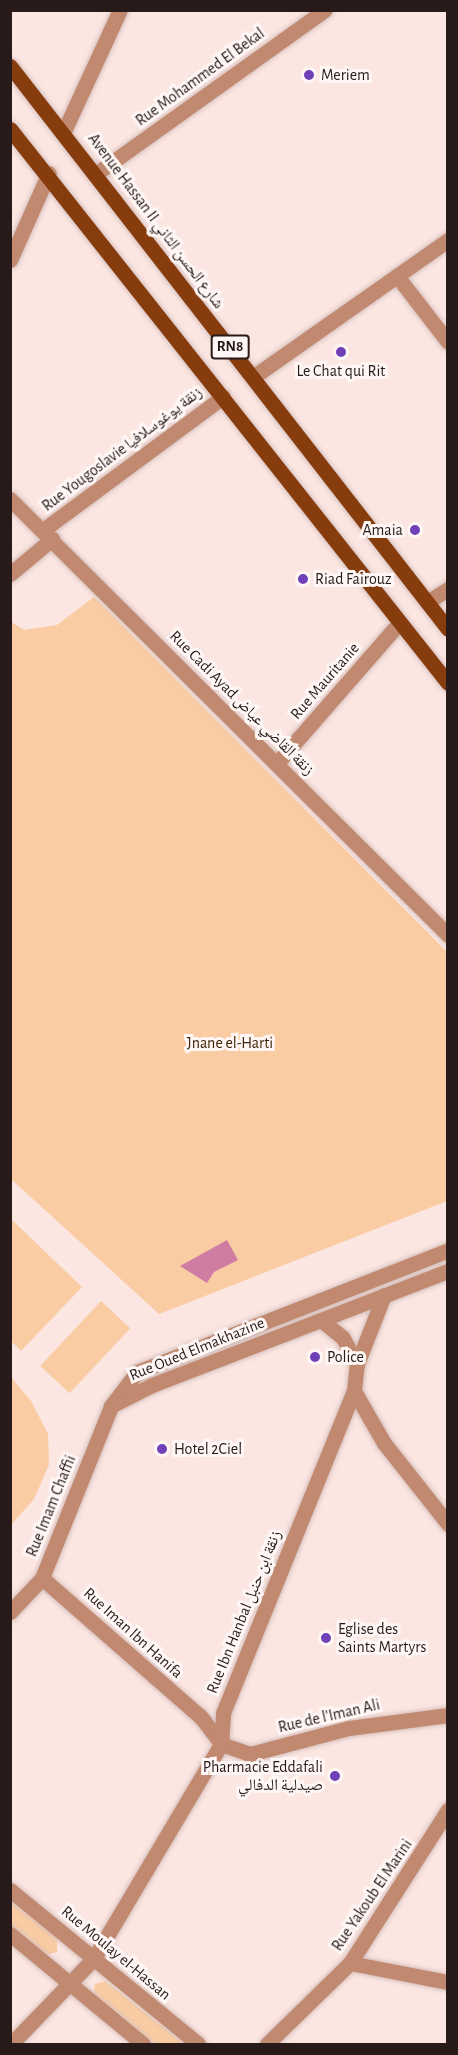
<!DOCTYPE html>
<meta charset="utf-8">
<style>
body{margin:0}
#map{position:relative;width:458px;height:2055px;overflow:hidden;background:#fce6e2;font-family:"Alegreya Sans","Noto Naskh Arabic",sans-serif}
div>[style]{position:absolute}
.green>*{inset:0;background:#f9cca3;transform-origin:0 0}
.water>*{inset:0;background:#cf7da2}
.roads{filter:drop-shadow(0 0 2px #d6c1be) drop-shadow(0 0 2px #d6c1be)}
.minor>*{height:15px;margin:-7.5px;padding:0 7.5px;transform-origin:7.5px;border-radius:7.5px;background:#c18a70}
.major>*{height:15px;margin:-7.5px;padding:0 7.5px;transform-origin:7.5px;border-radius:7.5px;background:#873c0d}
.dots>*{width:16px;height:16px;translate:-50% -50%;box-sizing:border-box;border:3px solid #fff7f6;border-radius:50%}
span{translate:-50% -50%;white-space:nowrap;text-align:center;line-height:1.15;-webkit-text-stroke:6px #fff7f6;paint-order:stroke}
.shield-label span{padding:2px 4px;background:#fff7f6;border:2px solid;border-radius:4px;-webkit-text-stroke-width:0}
.shield-label{font-size:15px;color:#271a18;font-weight:700}
.poi-label{font-size:16px;color:#271a18}
.left{translate:0 -50%;text-align:left}
.right{translate:-100% -50%;text-align:right}
.street-label{font-size:16px;color:#271a18}
.park-label{font-size:16px;color:#3e2508}
.frame{position:absolute;inset:0;border:12px solid #271a18;pointer-events:none}
</style>
<div id="map">
<div class="green">
<div style="clip-path:polygon(94px 597px,447px 952px,447px 1201px,159px 1314px,11px 1179px,10px 621px,24px 630px,57px 625px)"></div>
<div style="clip-path:polygon(10px 1218px,82px 1287px,21px 1351px,11px 1341px)"></div>
<div style="left:101px;top:1301px;width:40px;height:89px;rotate:43deg"></div>
<div style="clip-path:polygon(11px 1377px,31px 1401px,48px 1434px,49px 1465px,34px 1499px,11px 1525px)"></div>
<div style="clip-path:polygon(10px 1901px,57px 1938px,57px 1952px,45px 1955px,11px 1926px)"></div>
<div style="clip-path:polygon(105px 1981px,185px 2044px,155px 2044px,93px 1995px,95px 1984px)"></div>
</div>
<div class="water">
<div style="clip-path:polygon(227px 1240px,238px 1260px,214px 1272px,207px 1283px,180px 1266px)"></div>
</div>
<div class="roads">
<div class="minor">
<div style="left:64px;top:131px;width:133px;rotate:-65.2deg"></div>
<div style="left:97px;top:173px;width:280px;rotate:-35.6deg"></div>
<div style="left:10px;top:260px;width:95px;rotate:-65.9deg"></div>
<div style="left:397px;top:276px;width:83px;rotate:52.3deg"></div>
<div style="left:253px;top:377px;width:238px;rotate:-35.1deg"></div>
<div style="left:10px;top:499px;width:618px;rotate:44.87deg"></div>
<div style="left:43px;top:530px;width:224px;rotate:-36.5deg"></div>
<div style="left:10px;top:574px;width:55px;rotate:-39.8deg"></div>
<div style="left:427px;top:602px;width:25px;rotate:-32deg"></div>
<div style="left:277px;top:763px;width:187px;rotate:-48.9deg"></div>
<div style="left:321px;top:1320px;width:28px;rotate:39deg"></div>
<div style="left:343px;top:1338px;width:30px;rotate:62deg"></div>
<div style="left:354px;top:1391px;width:60px;rotate:60deg"></div>
<div style="left:384px;top:1443px;width:103px;rotate:51.7deg"></div>
<div style="left:111px;top:1406px;width:46px;rotate:-27.1deg"></div>
<div style="left:152px;top:1385px;width:317px;rotate:-21.1deg"></div>
<div style="left:42px;top:1578px;width:211px;rotate:41.2deg"></div>
<div style="left:201px;top:1717px;width:34px;rotate:53deg"></div>
<div style="left:10px;top:1612px;width:47px;rotate:-46.7deg"></div>
<div style="left:42px;top:1578px;width:185px;rotate:-68.1deg"></div>
<div style="left:111px;top:1406px;width:43px;rotate:-52.6deg"></div>
<div style="left:137px;top:1372px;width:334px;rotate:-21.4deg"></div>
<div style="left:221px;top:1744px;width:31px;rotate:19deg"></div>
<div style="left:250px;top:1754px;width:102px;rotate:-14.7deg"></div>
<div style="left:349px;top:1728px;width:100px;rotate:-7.5deg"></div>
<div style="left:10px;top:1890px;width:243px;rotate:39.3deg"></div>
<div style="left:10px;top:1934px;width:173px;rotate:39.6deg"></div>
<div style="left:350px;top:1963px;width:100px;rotate:11deg"></div>
<div style="left:11px;top:2044px;width:120px;rotate:-46deg"></div>
<div style="left:94px;top:1958px;width:249px;rotate:-59.3deg"></div>
<div style="left:221px;top:1744px;width:31px;rotate:-86deg"></div>
<div style="left:223px;top:1713px;width:348px;rotate:-67.9deg"></div>
<div style="left:354px;top:1391px;width:27px;rotate:-84deg"></div>
<div style="left:357px;top:1364px;width:74px;rotate:-68.6deg"></div>
<div style="left:267px;top:2044px;width:116px;rotate:-44.3deg"></div>
<div style="left:350px;top:1963px;width:182px;rotate:-57.4deg"></div>
</div>
<div class="major">
<div style="left:10px;top:66px;width:713px;rotate:52.12deg"></div>
<div style="left:10px;top:129px;width:706px;rotate:51.67deg"></div>
</div>
</div>
<div class="dots">
<div style="left:309px;top:75px;background:#6f40b7"></div>
<div style="left:341px;top:352px;background:#6f40b7"></div>
<div style="left:415px;top:530px;background:#6f40b7"></div>
<div style="left:303px;top:579px;background:#6f40b7"></div>
<div style="left:315px;top:1357px;background:#6f40b7"></div>
<div style="left:162px;top:1449px;background:#6f40b7"></div>
<div style="left:326px;top:1638px;background:#6f40b7"></div>
<div style="left:335px;top:1776px;background:#6f40b7"></div>
</div>
<div class="shield-label">
<span style="left:230px;top:347px">RN8</span>
</div>
<div class="poi-label">
<span class="left" style="left:321px;top:75px">Meriem</span>
<span style="left:341px;top:371px">Le Chat qui Rit</span>
<span class="right" style="left:403px;top:530px">Amaia</span>
<span class="left" style="left:315px;top:579px">Riad Fairouz</span>
<span class="left" style="left:327px;top:1357px">Police</span>
<span class="left" style="left:174px;top:1449px">Hotel 2Ciel</span>
<span class="left" style="left:338px;top:1638px">Eglise des<br>Saints Martyrs</span>
<span class="right" style="left:323px;top:1776px">Pharmacie Eddafali<br>صيدلية الدفالي</span>
</div>
<div class="street-label">
<span style="left:200px;top:77px;rotate:-36deg">Rue Mohammed El Bekal</span>
<span style="left:156px;top:221px;rotate:53deg">Avenue Hassan II شارع الحسن الثاني</span>
<span style="left:122px;top:449px;rotate:-37deg">Rue Yougoslavie زنقة يوغوسلافيا</span>
<span style="left:325px;top:681px;rotate:-49deg">Rue Mauritanie</span>
<span style="left:242px;top:703px;rotate:45deg">Rue Cadi Ayad زنقة القاضي عياض</span>
<span style="left:197px;top:1349px;rotate:-22deg">Rue Oued Elmakhazine</span>
<span style="left:51px;top:1506px;rotate:-68deg">Rue Imam Chaffii</span>
<span style="left:244px;top:1612px;rotate:-68deg">Rue Ibn Hanbal زنقة ابن حنبل</span>
<span style="left:133px;top:1633px;rotate:42deg">Rue Iman lbn Hanifa</span>
<span style="left:329px;top:1716px;rotate:-13deg">Rue de l'Iman Ali</span>
<span style="left:372px;top:1895px;rotate:-56deg">Rue Yakoub El Marini</span>
<span style="left:116px;top:1953px;rotate:40deg">Rue Moulay el-Hassan</span>
</div>
<div class="park-label">
<span style="left:230px;top:1043px">Jnane el-Harti</span>
</div>
<div class="frame"></div>
</div>
